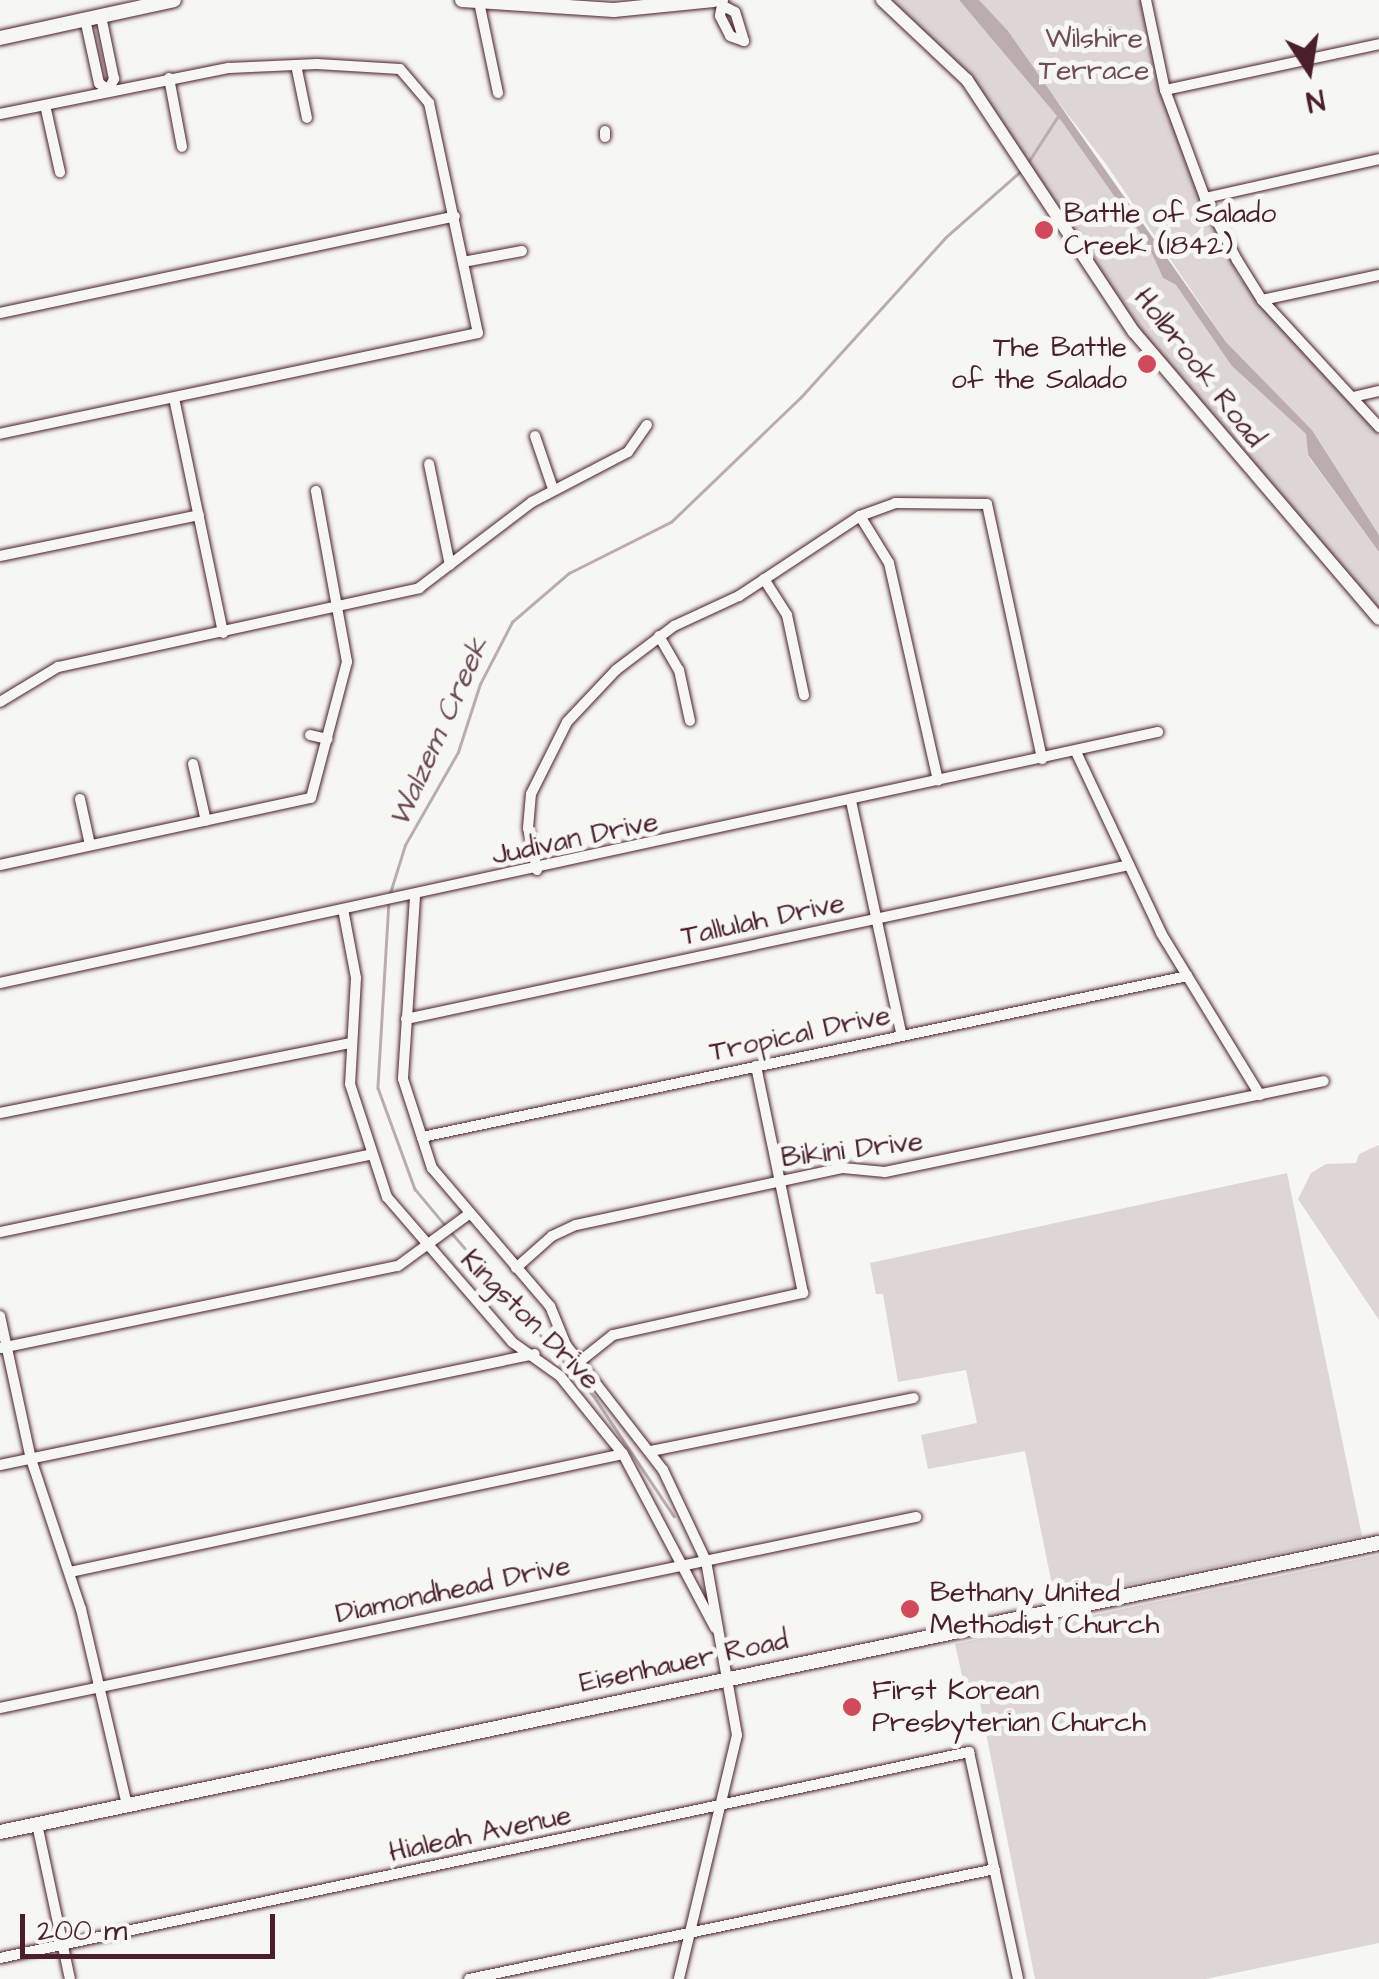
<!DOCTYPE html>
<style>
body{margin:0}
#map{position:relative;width:1379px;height:1979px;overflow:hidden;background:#f6f6f2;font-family:"Architects Daughter",sans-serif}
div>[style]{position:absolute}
.green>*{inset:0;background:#ddd6d5}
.water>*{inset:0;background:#bbadae}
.stream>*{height:2.5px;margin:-1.25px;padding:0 1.25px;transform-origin:1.25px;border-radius:1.25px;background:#bbadae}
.roads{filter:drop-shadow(0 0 2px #4a1f2b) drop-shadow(0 0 2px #4a1f2b)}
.minor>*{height:10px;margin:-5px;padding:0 5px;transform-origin:5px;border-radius:5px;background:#f6f6f2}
.tertiary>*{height:12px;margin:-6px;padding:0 6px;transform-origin:6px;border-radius:6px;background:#f6f6f2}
.secondary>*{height:14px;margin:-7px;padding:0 7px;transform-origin:7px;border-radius:7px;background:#f6f6f2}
.dots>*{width:28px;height:28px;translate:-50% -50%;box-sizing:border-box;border:5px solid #f6f6f2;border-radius:50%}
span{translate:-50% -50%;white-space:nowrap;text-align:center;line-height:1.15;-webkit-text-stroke:10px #f6f6f2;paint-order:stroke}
.park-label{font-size:28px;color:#6f4d56}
.poi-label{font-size:28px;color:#4a1f2b}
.left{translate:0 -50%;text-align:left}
.right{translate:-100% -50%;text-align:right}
.street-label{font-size:28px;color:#4a1f2b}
.water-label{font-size:30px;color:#6c4a52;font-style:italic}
.north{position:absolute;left:1259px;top:20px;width:100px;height:100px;-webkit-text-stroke:8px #f6f6f2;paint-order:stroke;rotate:168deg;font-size:28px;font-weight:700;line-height:40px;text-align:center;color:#4a1f2b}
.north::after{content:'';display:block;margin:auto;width:35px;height:45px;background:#4a1f2b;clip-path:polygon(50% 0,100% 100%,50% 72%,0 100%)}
.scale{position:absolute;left:20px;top:1914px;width:255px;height:45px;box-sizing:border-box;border:5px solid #4a1f2b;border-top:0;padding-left:12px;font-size:30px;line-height:35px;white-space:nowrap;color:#4a1f2b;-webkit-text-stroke:8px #f6f6f2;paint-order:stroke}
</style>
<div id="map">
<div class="green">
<div style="clip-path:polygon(892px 0,959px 0,1062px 122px,1147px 243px,1163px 278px,1176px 285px,1244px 377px,1306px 434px,1308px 456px,1379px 552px,1379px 612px,1145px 337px,970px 77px)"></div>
<div style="clip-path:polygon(979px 0,1141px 0,1163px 96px,1195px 184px,1239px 277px,1379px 434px,1379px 535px,1312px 430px,1226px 342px,1106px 164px)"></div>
<div style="clip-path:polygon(1379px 1145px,1379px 1320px,1298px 1199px,1311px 1173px,1326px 1164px,1356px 1163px,1359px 1154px)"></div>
<div style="clip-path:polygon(1287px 1173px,1362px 1536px,1055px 1600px,1025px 1451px,928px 1469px,921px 1435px,977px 1423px,966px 1370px,898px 1382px,883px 1294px,876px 1294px,870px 1263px)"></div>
<div style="clip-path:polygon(1379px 1555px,1379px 1943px,1206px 1979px,1035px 1979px,979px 1698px,967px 1698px,955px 1644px)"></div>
</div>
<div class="water">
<div style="clip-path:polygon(959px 0,979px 0,1008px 31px,1226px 342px,1312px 430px,1379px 535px,1379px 552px,1308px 455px,1306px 434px,1232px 366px,1176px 285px,1163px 278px,1147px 243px,1062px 122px)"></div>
</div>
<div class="stream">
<div style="left:1027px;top:164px;width:57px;rotate:-57.1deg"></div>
<div style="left:390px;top:893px;width:50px;rotate:-72.6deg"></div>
<div style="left:405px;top:845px;width:107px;rotate:-60.3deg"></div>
<div style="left:458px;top:752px;width:71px;rotate:-72.1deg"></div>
<div style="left:480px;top:684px;width:70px;rotate:-62.7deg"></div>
<div style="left:512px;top:622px;width:75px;rotate:-40.7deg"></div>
<div style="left:569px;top:573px;width:114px;rotate:-26.6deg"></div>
<div style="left:671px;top:522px;width:179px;rotate:-43.9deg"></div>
<div style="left:800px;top:398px;width:217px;rotate:-47.8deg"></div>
<div style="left:946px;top:237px;width:101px;rotate:-41.4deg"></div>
<div style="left:389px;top:901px;width:187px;rotate:93.4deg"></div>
<div style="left:378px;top:1088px;width:108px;rotate:69.9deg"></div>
<div style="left:415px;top:1189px;width:47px;rotate:50.2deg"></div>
<div style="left:450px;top:1231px;width:221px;rotate:49deg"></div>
<div style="left:595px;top:1398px;width:142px;rotate:56.2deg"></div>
</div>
<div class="roads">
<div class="minor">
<div style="left:723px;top:0;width:16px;rotate:101deg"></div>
<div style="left:720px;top:16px;width:22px;rotate:63deg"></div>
<div style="left:730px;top:36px;width:15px;rotate:20deg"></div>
<div style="left:744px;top:41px;width:30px;rotate:-107deg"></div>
<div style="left:735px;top:12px;width:11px;rotate:-153deg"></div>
<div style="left:1146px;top:0;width:92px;rotate:78.1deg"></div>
<div style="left:1165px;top:90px;width:115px;rotate:69.7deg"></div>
<div style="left:1205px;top:198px;width:70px;rotate:62.7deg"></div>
<div style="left:1237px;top:260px;width:47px;rotate:58deg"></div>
<div style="left:1262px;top:300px;width:173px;rotate:47.3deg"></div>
<div style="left:479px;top:2px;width:93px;rotate:78.2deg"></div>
<div style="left:85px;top:19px;width:66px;rotate:77.7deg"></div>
<div style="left:99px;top:83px;width:11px;rotate:38deg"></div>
<div style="left:108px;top:90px;width:13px;rotate:-61deg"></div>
<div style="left:114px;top:79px;width:64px;rotate:-101.7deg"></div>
<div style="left:296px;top:65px;width:54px;rotate:78.3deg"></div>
<div style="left:169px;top:78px;width:70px;rotate:79.3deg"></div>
<div style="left:1165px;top:90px;width:219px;rotate:-12.1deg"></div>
<div style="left:45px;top:105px;width:69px;rotate:77.4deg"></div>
<div style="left:0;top:114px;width:234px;rotate:-11.4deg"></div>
<div style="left:229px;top:68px;width:88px;rotate:-2.6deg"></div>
<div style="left:317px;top:64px;width:83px;rotate:3.4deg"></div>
<div style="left:400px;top:69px;width:45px;rotate:49.5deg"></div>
<div style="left:429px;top:103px;width:235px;rotate:78deg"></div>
<div style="left:478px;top:333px;width:489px;rotate:168.1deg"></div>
<div style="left:605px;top:131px;width:6px;rotate:90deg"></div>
<div style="left:1205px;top:198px;width:178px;rotate:-12.6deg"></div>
<div style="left:463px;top:262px;width:60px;rotate:-10.6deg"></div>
<div style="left:1262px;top:300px;width:120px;rotate:-12.1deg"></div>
<div style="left:0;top:313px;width:465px;rotate:-12deg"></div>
<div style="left:1353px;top:397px;width:27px;rotate:-13deg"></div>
<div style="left:174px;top:398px;width:240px;rotate:78.2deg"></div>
<div style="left:535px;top:436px;width:56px;rotate:71.2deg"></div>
<div style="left:429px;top:464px;width:103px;rotate:78.3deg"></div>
<div style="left:860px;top:516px;width:55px;rotate:58.3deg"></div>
<div style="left:889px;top:563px;width:223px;rotate:77.3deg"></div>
<div style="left:0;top:556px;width:203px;rotate:-11.6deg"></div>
<div style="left:764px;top:579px;width:43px;rotate:57.4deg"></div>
<div style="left:787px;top:615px;width:82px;rotate:78deg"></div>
<div style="left:659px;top:636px;width:39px;rotate:60deg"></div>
<div style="left:679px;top:670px;width:52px;rotate:77.8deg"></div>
<div style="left:0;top:702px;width:68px;rotate:-31.1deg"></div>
<div style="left:58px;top:667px;width:370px;rotate:-12.3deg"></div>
<div style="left:419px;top:588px;width:142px;rotate:-37.3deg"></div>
<div style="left:532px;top:502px;width:108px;rotate:-27.5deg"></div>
<div style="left:628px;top:452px;width:33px;rotate:-55deg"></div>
<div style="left:310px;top:735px;width:18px;rotate:13deg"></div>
<div style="left:1076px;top:752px;width:200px;rotate:64.8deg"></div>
<div style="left:1161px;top:933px;width:190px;rotate:58.6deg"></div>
<div style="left:193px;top:764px;width:58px;rotate:77.2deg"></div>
<div style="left:80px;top:799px;width:47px;rotate:77.7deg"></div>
<div style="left:851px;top:801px;width:240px;rotate:77.8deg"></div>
<div style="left:0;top:865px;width:318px;rotate:-12.2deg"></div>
<div style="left:311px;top:798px;width:141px;rotate:-75.2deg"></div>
<div style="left:347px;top:662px;width:174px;rotate:-100.3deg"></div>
<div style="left:537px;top:870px;width:43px;rotate:-102.1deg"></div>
<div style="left:528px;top:828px;width:34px;rotate:-85deg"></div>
<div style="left:531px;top:794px;width:80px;rotate:-63.4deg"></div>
<div style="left:567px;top:722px;width:71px;rotate:-46.7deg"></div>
<div style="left:616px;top:670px;width:73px;rotate:-37.2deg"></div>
<div style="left:674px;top:626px;width:72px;rotate:-24.8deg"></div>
<div style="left:739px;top:596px;width:145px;rotate:-33.5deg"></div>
<div style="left:860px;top:516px;width:37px;rotate:-20deg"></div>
<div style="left:895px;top:503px;width:92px;rotate:0.6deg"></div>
<div style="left:987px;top:504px;width:261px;rotate:77.8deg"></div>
<div style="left:415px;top:897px;width:182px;rotate:93.8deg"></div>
<div style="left:403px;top:1079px;width:94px;rotate:72deg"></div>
<div style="left:432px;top:1168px;width:182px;rotate:49.5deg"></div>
<div style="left:550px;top:1306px;width:42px;rotate:67.7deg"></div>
<div style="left:566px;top:1345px;width:158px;rotate:52.2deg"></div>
<div style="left:663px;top:1470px;width:101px;rotate:64.7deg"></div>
<div style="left:706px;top:1561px;width:177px;rotate:79.9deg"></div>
<div style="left:737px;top:1735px;width:251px;rotate:103.4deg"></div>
<div style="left:343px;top:909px;width:70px;rotate:79.3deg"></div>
<div style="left:356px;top:978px;width:106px;rotate:93.2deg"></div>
<div style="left:350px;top:1084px;width:119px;rotate:71.9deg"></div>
<div style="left:387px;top:1197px;width:191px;rotate:49.2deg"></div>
<div style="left:512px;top:1342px;width:59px;rotate:35.3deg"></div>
<div style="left:560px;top:1376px;width:100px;rotate:51.1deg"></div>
<div style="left:623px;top:1454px;width:197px;rotate:62.1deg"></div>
<div style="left:0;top:983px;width:1185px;rotate:-12.23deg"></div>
<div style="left:406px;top:1019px;width:739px;rotate:-12.02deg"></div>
<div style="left:0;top:1113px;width:358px;rotate:-11.3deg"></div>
<div style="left:422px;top:1137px;width:782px;rotate:-11.88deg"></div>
<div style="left:0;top:1232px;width:380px;rotate:-11.8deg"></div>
<div style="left:516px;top:1268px;width:48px;rotate:-41.6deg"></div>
<div style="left:552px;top:1236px;width:26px;rotate:-25deg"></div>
<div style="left:576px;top:1225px;width:273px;rotate:-12.1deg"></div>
<div style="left:843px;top:1168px;width:42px;rotate:5.4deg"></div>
<div style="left:885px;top:1172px;width:448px;rotate:-11.7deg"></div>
<div style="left:0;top:1316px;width:146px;rotate:77.8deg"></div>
<div style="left:31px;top:1459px;width:158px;rotate:71.6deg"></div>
<div style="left:81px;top:1609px;width:201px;rotate:76.8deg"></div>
<div style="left:1px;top:1348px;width:405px;rotate:-11.7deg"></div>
<div style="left:398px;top:1266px;width:88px;rotate:-36.2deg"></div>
<div style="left:579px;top:1362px;width:43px;rotate:-38.5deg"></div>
<div style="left:613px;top:1335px;width:195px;rotate:-12.5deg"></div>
<div style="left:803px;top:1293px;width:232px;rotate:-101.7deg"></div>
<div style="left:651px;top:1451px;width:268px;rotate:-11.4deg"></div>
<div style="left:0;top:1465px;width:546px;rotate:-11.72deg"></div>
<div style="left:70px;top:1572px;width:565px;rotate:-12.05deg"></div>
<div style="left:0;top:1708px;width:936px;rotate:-11.78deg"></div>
<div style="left:37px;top:1824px;width:158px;rotate:78deg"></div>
<div style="left:0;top:1958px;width:991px;rotate:-12deg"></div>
<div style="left:969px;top:1752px;width:232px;rotate:77.8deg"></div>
<div style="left:469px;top:1979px;width:537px;rotate:-11.81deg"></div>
</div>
<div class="tertiary">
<div style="left:882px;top:0;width:117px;rotate:43.3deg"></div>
<div style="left:967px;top:80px;width:302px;rotate:56.5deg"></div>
<div style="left:1134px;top:332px;width:377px;rotate:49.5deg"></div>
</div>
<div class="secondary">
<div style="left:462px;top:0;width:152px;rotate:3.8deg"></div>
<div style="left:614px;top:10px;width:100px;rotate:-5.7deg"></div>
<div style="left:0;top:38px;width:178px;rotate:-12.3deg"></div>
<div style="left:0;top:1832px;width:1409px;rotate:-11.84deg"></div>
</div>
</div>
<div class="dots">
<div style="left:1044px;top:230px;background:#d1495b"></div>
<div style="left:1147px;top:364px;background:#d1495b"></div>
<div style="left:910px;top:1609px;background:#d1495b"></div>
<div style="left:852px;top:1707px;background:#d1495b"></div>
</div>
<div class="park-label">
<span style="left:1094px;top:55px">Wilshire<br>Terrace</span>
</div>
<div class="poi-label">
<span class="left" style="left:1064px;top:230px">Battle of Salado<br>Creek (1842)</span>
<span class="right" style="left:1127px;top:364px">The Battle<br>of the Salado</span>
<span class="left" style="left:930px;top:1609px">Bethany United<br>Methodist Church</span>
<span class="left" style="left:872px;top:1707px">First Korean<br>Presbyterian Church</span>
</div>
<div class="street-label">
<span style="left:1199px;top:368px;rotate:52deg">Holbrook Road</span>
<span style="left:575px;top:839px;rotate:-12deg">Judivan Drive</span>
<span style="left:763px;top:920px;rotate:-12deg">Tallulah Drive</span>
<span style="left:800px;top:1034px;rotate:-12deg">Tropical Drive</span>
<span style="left:852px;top:1150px;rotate:-7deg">Bikini Drive</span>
<span style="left:530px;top:1320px;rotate:45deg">Kingston Drive</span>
<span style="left:453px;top:1590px;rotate:-12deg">Diamondhead Drive</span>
<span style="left:684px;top:1662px;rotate:-12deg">Eisenhauer Road</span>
<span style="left:480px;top:1834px;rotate:-12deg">Hialeah Avenue</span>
</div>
<div class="water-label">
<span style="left:439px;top:732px;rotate:-66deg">Walzem Creek</span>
</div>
<div class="north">N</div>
<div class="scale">200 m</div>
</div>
